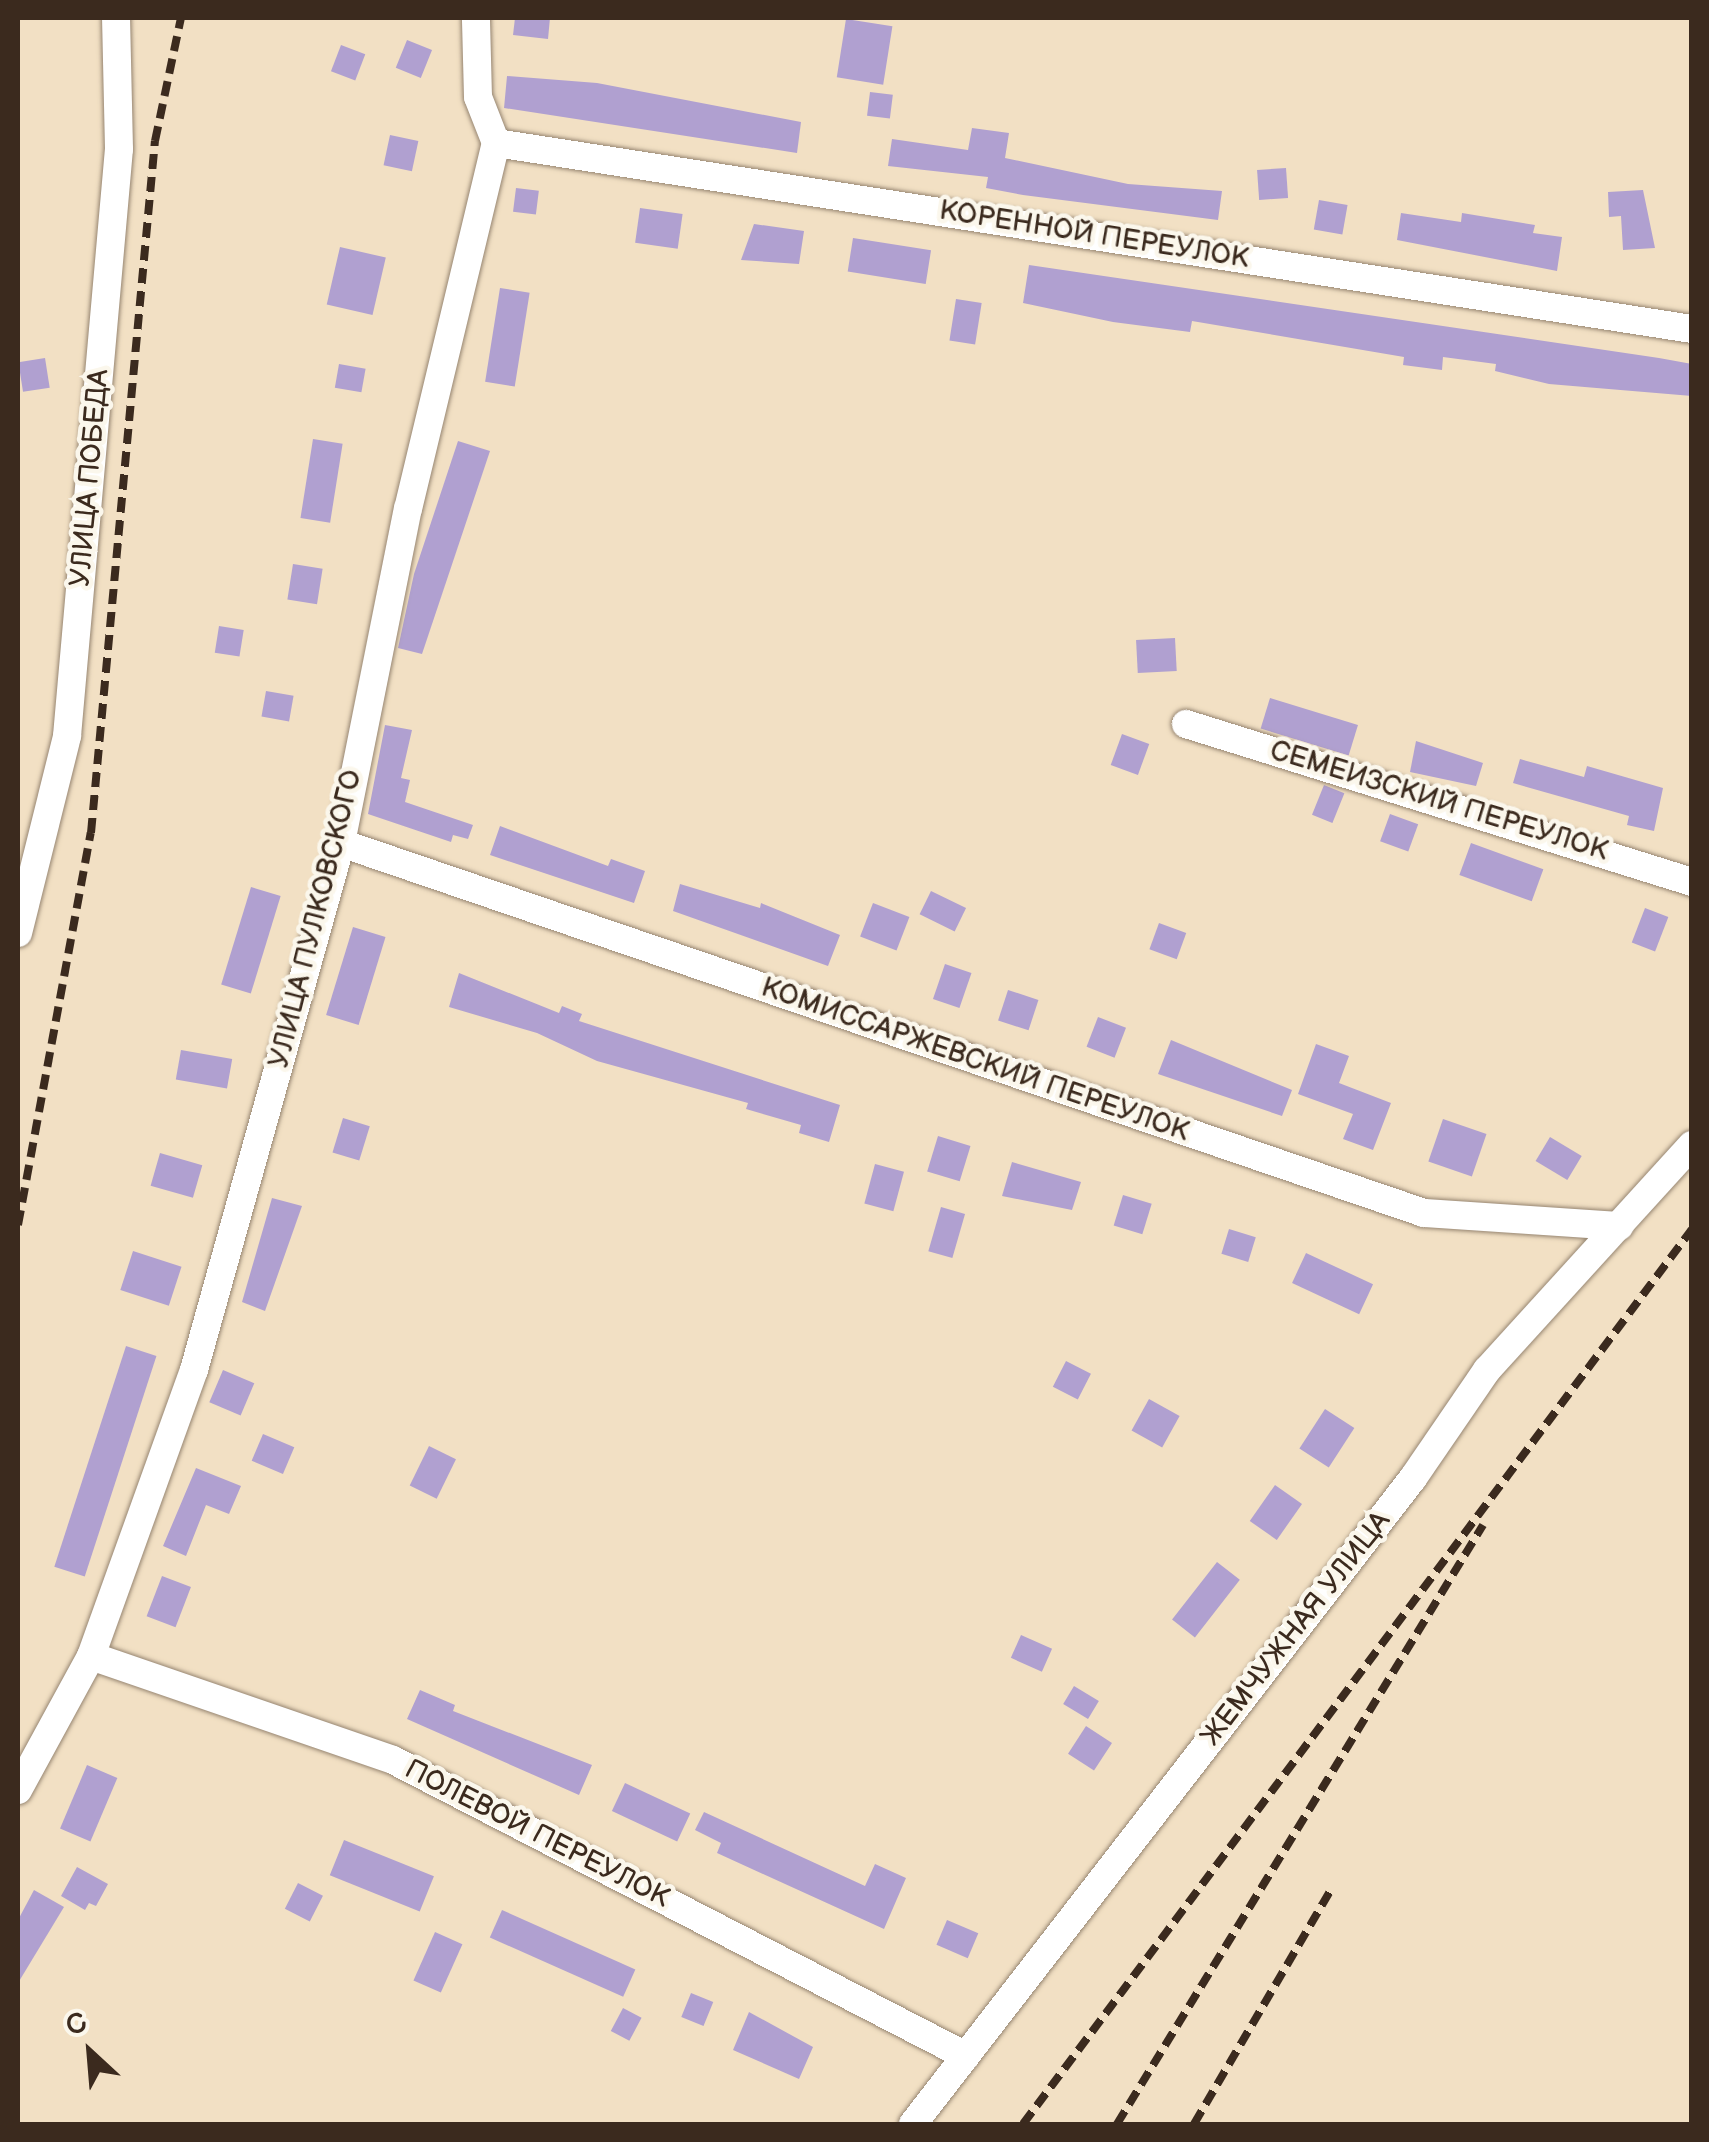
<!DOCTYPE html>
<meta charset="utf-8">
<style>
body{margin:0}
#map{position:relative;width:1709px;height:2142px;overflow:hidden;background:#f2e0c4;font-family:"Balsamiq Sans",sans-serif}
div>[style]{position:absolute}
.building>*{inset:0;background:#b0a0d0;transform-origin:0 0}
.roads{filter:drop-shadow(0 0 2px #968571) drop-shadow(0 0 2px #968571)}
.street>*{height:28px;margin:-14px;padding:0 14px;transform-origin:14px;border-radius:14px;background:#fff}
.rail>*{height:8px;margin-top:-4px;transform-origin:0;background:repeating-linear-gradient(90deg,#3b2a1e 0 15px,transparent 0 23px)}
span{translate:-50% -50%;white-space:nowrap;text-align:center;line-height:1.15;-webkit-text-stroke:9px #fbf7ec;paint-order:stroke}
.street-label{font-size:28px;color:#3b2a1e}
.frame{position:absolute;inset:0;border:20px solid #3b2a1e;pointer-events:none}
.north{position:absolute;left:40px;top:2002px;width:100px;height:100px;-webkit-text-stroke:8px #fbf7ec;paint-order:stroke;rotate:334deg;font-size:28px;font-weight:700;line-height:40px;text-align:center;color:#3b2a1e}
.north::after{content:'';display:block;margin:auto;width:35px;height:45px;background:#3b2a1e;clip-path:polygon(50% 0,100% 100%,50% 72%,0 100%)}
</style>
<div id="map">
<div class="building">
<div style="clip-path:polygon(515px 18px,550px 18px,548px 39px,513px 35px)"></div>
<div style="left:846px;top:19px;width:47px;height:59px;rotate:9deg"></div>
<div style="left:407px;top:40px;width:27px;height:30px;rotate:22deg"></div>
<div style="left:341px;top:45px;width:26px;height:28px;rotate:21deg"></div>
<div style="clip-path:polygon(507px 76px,597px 83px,801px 122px,797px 153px,504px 108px)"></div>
<div style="left:870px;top:92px;width:23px;height:24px;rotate:7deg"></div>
<div style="clip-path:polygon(972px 128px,1009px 133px,1005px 158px,1128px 184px,1222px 191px,1218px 220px,1023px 195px,986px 188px,988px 177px,888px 166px,892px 139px,968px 150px)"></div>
<div style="left:390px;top:135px;width:29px;height:31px;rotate:12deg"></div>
<div style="left:1286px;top:168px;width:30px;height:29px;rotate:86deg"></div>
<div style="left:516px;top:188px;width:23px;height:24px;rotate:7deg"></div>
<div style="clip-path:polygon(1643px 190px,1655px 248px,1623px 250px,1621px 216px,1609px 217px,1608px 192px)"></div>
<div style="left:1319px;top:200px;width:29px;height:30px;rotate:10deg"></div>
<div style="left:640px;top:208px;width:43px;height:35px;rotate:8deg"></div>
<div style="clip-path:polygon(1401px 213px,1461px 222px,1462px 213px,1535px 225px,1533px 233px,1562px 237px,1557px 271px,1397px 240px)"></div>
<div style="clip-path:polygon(754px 224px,804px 231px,799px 264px,741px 260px)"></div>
<div style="left:853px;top:238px;width:79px;height:34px;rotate:9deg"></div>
<div style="left:340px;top:247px;width:47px;height:59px;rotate:13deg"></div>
<div style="clip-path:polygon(1029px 265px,1659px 358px,1692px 364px,1692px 396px,1549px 384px,1495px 371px,1496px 364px,1443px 357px,1442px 370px,1403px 365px,1404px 357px,1192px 321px,1190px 332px,1113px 322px,1023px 303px)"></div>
<div style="left:500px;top:288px;width:30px;height:95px;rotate:9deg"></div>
<div style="left:956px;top:299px;width:26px;height:42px;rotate:9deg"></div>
<div style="left:45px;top:358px;width:30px;height:27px;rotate:81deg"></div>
<div style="left:339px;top:364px;width:27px;height:24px;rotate:10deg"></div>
<div style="left:313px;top:439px;width:30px;height:80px;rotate:9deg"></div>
<div style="clip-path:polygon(458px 441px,490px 451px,422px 654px,398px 648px,414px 574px)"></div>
<div style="left:293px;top:564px;width:30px;height:36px;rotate:9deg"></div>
<div style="left:219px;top:626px;width:25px;height:27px;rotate:9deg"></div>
<div style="left:1175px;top:638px;width:33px;height:39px;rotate:87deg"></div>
<div style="left:266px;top:691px;width:28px;height:26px;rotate:10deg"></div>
<div style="left:1270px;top:698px;width:92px;height:32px;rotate:17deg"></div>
<div style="clip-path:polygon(385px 725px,412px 730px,401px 778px,410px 780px,405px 802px,473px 825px,468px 839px,453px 835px,451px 842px,368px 814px)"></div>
<div style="left:1122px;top:734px;width:29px;height:33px;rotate:20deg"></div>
<div style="clip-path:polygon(1416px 741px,1483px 763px,1476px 786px,1410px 772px)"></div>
<div style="clip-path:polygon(1520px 759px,1584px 777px,1587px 766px,1663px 788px,1654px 831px,1627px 825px,1629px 816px,1513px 783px)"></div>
<div style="left:1324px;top:785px;width:22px;height:32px;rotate:22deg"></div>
<div style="left:1390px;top:814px;width:30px;height:29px;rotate:20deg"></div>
<div style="clip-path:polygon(500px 826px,608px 866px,611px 859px,645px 871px,634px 903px,490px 855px)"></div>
<div style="left:1471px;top:843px;width:77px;height:34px;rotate:20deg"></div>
<div style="clip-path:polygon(680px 884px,760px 908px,761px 903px,840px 935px,828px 966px,673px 911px)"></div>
<div style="left:251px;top:887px;width:31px;height:102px;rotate:17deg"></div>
<div style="left:931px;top:891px;width:39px;height:26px;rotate:26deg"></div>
<div style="left:873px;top:903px;width:39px;height:36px;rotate:21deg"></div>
<div style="left:1645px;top:908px;width:25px;height:37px;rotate:21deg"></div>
<div style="left:1159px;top:923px;width:29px;height:28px;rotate:20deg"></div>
<div style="left:353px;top:927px;width:34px;height:92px;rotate:17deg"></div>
<div style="left:945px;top:964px;width:28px;height:37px;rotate:19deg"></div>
<div style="clip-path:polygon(459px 973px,559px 1013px,562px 1006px,582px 1014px,579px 1021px,840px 1105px,829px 1142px,799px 1133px,801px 1125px,746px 1109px,748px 1103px,597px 1061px,537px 1033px,449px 1007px)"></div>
<div style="left:1008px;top:990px;width:32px;height:32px;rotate:18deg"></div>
<div style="left:1098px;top:1017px;width:30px;height:32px;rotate:21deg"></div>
<div style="clip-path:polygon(1171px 1040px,1292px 1090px,1282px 1116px,1158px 1074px)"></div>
<div style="clip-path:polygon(1316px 1044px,1349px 1056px,1339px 1083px,1391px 1103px,1373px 1150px,1343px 1139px,1353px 1114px,1298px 1094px)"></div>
<div style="left:181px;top:1050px;width:52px;height:30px;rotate:10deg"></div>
<div style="left:343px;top:1118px;width:28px;height:36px;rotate:17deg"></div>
<div style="left:1443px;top:1119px;width:46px;height:45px;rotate:19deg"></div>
<div style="left:938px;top:1136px;width:34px;height:37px;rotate:17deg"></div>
<div style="left:1550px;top:1137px;width:37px;height:28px;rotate:31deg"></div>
<div style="left:160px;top:1153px;width:44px;height:34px;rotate:16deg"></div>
<div style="clip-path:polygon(1012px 1162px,1081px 1182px,1072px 1210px,1002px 1196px)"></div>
<div style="left:875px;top:1164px;width:30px;height:41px;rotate:15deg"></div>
<div style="left:1123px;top:1195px;width:30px;height:32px;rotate:17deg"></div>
<div style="clip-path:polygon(272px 1198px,302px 1206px,265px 1311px,242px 1302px)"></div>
<div style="left:941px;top:1207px;width:25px;height:46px;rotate:16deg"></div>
<div style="left:1229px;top:1229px;width:28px;height:26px;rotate:17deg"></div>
<div style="left:133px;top:1251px;width:51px;height:41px;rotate:18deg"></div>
<div style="left:1306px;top:1253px;width:74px;height:33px;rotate:25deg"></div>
<div style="left:126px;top:1346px;width:32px;height:232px;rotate:18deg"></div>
<div style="left:1066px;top:1361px;width:28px;height:29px;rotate:27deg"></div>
<div style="left:223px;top:1370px;width:34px;height:35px;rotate:23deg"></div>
<div style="left:1149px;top:1399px;width:35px;height:36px;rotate:29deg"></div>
<div style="left:1325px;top:1409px;width:35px;height:47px;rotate:33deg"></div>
<div style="left:263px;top:1434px;width:34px;height:29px;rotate:23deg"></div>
<div style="left:429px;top:1446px;width:30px;height:44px;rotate:26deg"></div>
<div style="clip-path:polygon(196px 1468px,241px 1486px,229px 1514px,206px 1505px,186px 1556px,163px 1546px)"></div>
<div style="left:1275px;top:1485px;width:33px;height:44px;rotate:35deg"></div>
<div style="left:1217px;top:1562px;width:29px;height:73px;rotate:38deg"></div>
<div style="left:162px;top:1576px;width:31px;height:43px;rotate:21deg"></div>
<div style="left:1021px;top:1635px;width:34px;height:25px;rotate:24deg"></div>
<div style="left:1074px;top:1686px;width:29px;height:21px;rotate:31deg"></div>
<div style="clip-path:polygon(420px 1690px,455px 1705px,453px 1711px,592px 1765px,579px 1795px,407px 1719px)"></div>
<div style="left:1086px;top:1726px;width:31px;height:33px;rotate:33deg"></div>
<div style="left:87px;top:1765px;width:33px;height:69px;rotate:23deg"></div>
<div style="left:625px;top:1783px;width:72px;height:31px;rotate:25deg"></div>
<div style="clip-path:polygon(704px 1812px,865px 1886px,875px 1864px,906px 1878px,884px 1929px,717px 1853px,721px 1843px,695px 1830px)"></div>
<div style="left:344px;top:1840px;width:97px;height:38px;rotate:22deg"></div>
<div style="clip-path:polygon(77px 1867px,108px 1884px,96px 1906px,89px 1903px,85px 1910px,61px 1896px)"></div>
<div style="left:298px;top:1883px;width:28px;height:29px;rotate:27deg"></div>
<div style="clip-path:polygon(34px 1890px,64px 1907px,18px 1983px,18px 1920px)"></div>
<div style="left:502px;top:1910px;width:146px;height:30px;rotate:24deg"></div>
<div style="left:947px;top:1920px;width:34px;height:27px;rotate:23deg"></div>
<div style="left:435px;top:1932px;width:30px;height:53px;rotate:24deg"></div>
<div style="left:691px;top:1993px;width:24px;height:26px;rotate:22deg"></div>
<div style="left:623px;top:2008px;width:21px;height:26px;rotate:28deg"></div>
<div style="clip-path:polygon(749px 2012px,813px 2047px,799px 2079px,733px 2050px)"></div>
</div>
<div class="roads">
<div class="street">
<div style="left:496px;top:143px;width:1210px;rotate:8.84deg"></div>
<div style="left:1186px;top:724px;width:530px;rotate:17.34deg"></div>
<div style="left:341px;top:843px;width:1144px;rotate:18.86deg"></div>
<div style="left:1424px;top:1213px;width:196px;rotate:3.8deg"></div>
<div style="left:18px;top:933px;width:203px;rotate:-76deg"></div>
<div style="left:67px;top:736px;width:589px;rotate:-84.94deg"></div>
<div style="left:119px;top:149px;width:131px;rotate:-91.3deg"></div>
<div style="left:91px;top:1656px;width:319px;rotate:19deg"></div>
<div style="left:393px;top:1760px;width:645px;rotate:27.32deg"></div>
<div style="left:18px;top:1790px;width:153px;rotate:-61.4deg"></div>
<div style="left:91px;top:1656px;width:304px;rotate:-70.2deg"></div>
<div style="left:194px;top:1370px;width:547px;rotate:-74.41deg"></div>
<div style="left:341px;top:843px;width:341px;rotate:-78.7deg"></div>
<div style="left:408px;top:509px;width:376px;rotate:-76.5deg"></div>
<div style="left:496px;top:143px;width:49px;rotate:-111.4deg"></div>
<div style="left:478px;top:97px;width:79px;rotate:-91.5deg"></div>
<div style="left:913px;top:2124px;width:817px;rotate:-52.26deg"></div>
<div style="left:1413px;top:1478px;width:131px;rotate:-55.6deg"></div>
<div style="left:1487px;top:1370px;width:304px;rotate:-47.7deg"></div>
</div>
</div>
<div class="rail">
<div style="left:18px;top:1225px;width:399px;rotate:-79.5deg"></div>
<div style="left:91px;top:833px;width:695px;rotate:-84.72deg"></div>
<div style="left:155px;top:141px;width:126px;rotate:-78.1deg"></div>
<div style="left:1023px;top:2124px;width:1117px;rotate:-53.22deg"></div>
<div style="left:1117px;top:2124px;width:702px;rotate:-58.57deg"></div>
<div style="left:1194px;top:2124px;width:271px;rotate:-59.7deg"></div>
</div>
<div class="street-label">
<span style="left:1094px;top:235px;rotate:9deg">КОРЕННОЙ ПЕРЕУЛОК</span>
<span style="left:90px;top:478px;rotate:-85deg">УЛИЦА ПОБЕДА</span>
<span style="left:1439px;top:801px;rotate:17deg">СЕМЕИЗСКИЙ ПЕРЕУЛОК</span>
<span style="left:316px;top:919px;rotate:-76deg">УЛИЦА ПУЛКОВСКОГО</span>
<span style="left:975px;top:1060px;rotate:19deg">КОМИССАРЖЕВСКИЙ ПЕРЕУЛОК</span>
<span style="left:1296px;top:1629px;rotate:-52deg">ЖЕМЧУЖНАЯ УЛИЦА</span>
<span style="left:537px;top:1834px;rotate:27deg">ПОЛЕВОЙ ПЕРЕУЛОК</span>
</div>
<div class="frame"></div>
<div class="north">С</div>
</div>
